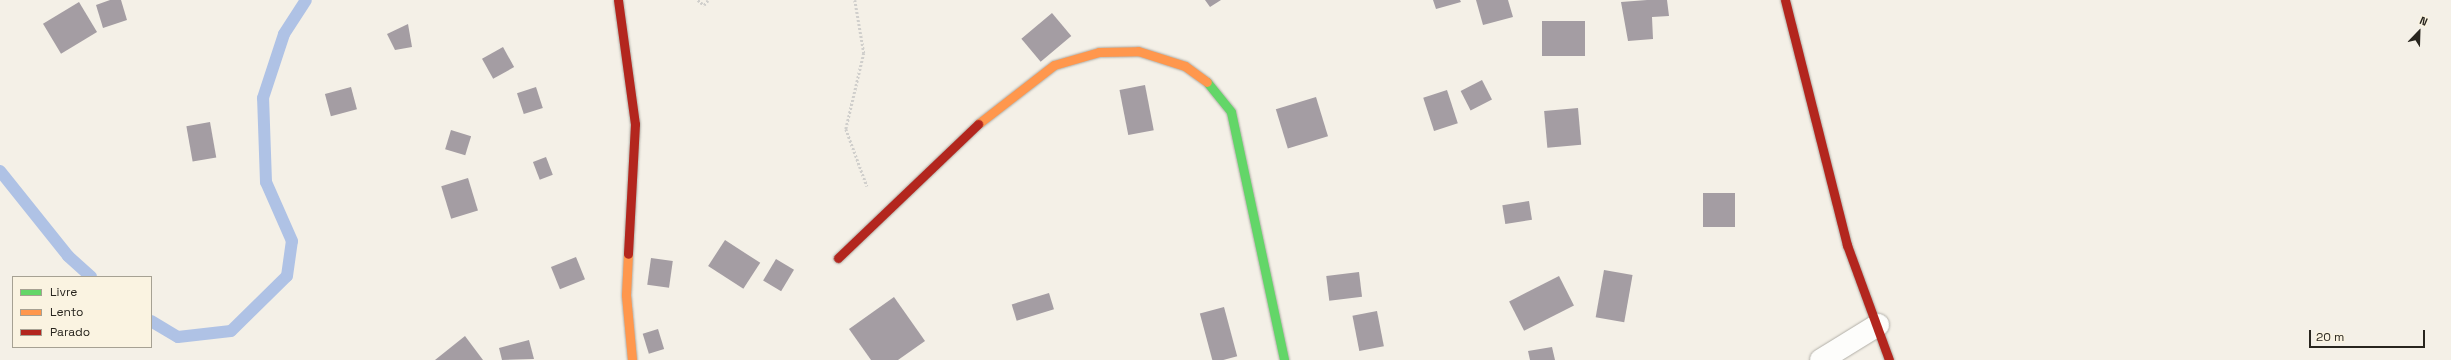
<!DOCTYPE html>
<style>
body{margin:0}
#map{position:relative;width:2451px;height:360px;overflow:hidden;background:#f4f0e7;font-family:"Space Grotesk",sans-serif}
div>[style]{position:absolute}
.stream>*{height:12px;margin:-6px;padding:0 6px;transform-origin:6px;border-radius:6px;background:#afc2e5}
.building>*{inset:0;background:#a49da3;transform-origin:0 0}
.path>*{height:2.5px;margin-top:-1.25px;transform-origin:0;background:repeating-linear-gradient(90deg,#d0cfcc 0 2px,transparent 0 4px)}
.roads{filter:drop-shadow(0 0 1px #b1aea7) drop-shadow(0 0 1px #b1aea7)}
.street>*{height:22px;margin:-11px;padding:0 11px;transform-origin:11px;border-radius:11px;background:#fdfdfb}
.fast>*{height:9px;margin:-4.5px;padding:0 4.5px;transform-origin:4.5px;border-radius:4.5px;background:#63d668}
.slow>*{height:9px;margin:-4.5px;padding:0 4.5px;transform-origin:4.5px;border-radius:4.5px;background:#ff974d}
.jam>*{height:9px;margin:-4.5px;padding:0 4.5px;transform-origin:4.5px;border-radius:4.5px;background:#b3261e}
span{translate:-50% -50%;white-space:nowrap;text-align:center;line-height:1.15;-webkit-text-stroke:4px #faf3e1;paint-order:stroke}
.legend{position:absolute;left:12px;top:276px;width:140px;height:72px;box-sizing:border-box;background:#faf3e1;border:1px solid #a6a193;margin:0;padding:5px 7px;list-style:none;font-size:12px;color:#28251e}
.legend li{display:flex;align-items:center;gap:8px;height:20px}
.legend b{width:20px;border:1px solid #a6a193}
.north{position:absolute;left:2399px;top:12px;width:40px;height:40px;-webkit-text-stroke:3px #faf3e1;paint-order:stroke;rotate:23deg;font-size:11px;font-weight:700;line-height:16px;text-align:center;color:#28251e}
.north::after{content:'';display:block;margin:auto;width:14px;height:18px;background:#28251e;clip-path:polygon(50% 0,100% 100%,50% 72%,0 100%)}
.scale{position:absolute;left:2309px;top:330px;width:116px;height:18px;box-sizing:border-box;border:2px solid #28251e;border-top:0;padding-left:5px;font-size:12px;line-height:14px;white-space:nowrap;color:#28251e;-webkit-text-stroke:3px #faf3e1;paint-order:stroke}
</style>
<div id="map">
<div class="stream">
<div style="left:0;top:171px;width:109px;rotate:51.3deg"></div>
<div style="left:68px;top:256px;width:31px;rotate:42deg"></div>
<div style="left:151px;top:321px;width:31px;rotate:31deg"></div>
<div style="left:178px;top:337px;width:53px;rotate:-6.5deg"></div>
<div style="left:231px;top:331px;width:78px;rotate:-44.5deg"></div>
<div style="left:287px;top:276px;width:35px;rotate:-82deg"></div>
<div style="left:292px;top:241px;width:64px;rotate:-113.8deg"></div>
<div style="left:266px;top:182px;width:84px;rotate:-92deg"></div>
<div style="left:263px;top:98px;width:67px;rotate:-71.8deg"></div>
<div style="left:284px;top:34px;width:40px;rotate:-57.1deg"></div>
</div>
<div class="building">
<div style="clip-path:polygon(110px 0,121px 0,127px 20px,103px 28px,96px 5px)"></div>
<div style="clip-path:polygon(1205px 0,1221px 0,1210px 7px)"></div>
<div style="clip-path:polygon(1433px 0,1460px 0,1461px 2px,1436px 9px)"></div>
<div style="clip-path:polygon(1476px 0,1508px 0,1513px 17px,1483px 25px)"></div>
<div style="clip-path:polygon(1647px 0,1667px 0,1669px 16px,1652px 17px,1653px 39px,1628px 41px,1621px 2px)"></div>
<div style="left:79px;top:2px;width:35px;height:42px;rotate:59deg"></div>
<div style="left:1052px;top:13px;width:30px;height:40px;rotate:50deg"></div>
<div style="left:1542px;top:21px;width:43px;height:35px"></div>
<div style="clip-path:polygon(408px 24px,412px 47px,395px 50px,387px 34px)"></div>
<div style="left:503px;top:47px;width:23px;height:24px;rotate:61deg"></div>
<div style="left:1482px;top:80px;width:22px;height:24px;rotate:63deg"></div>
<div style="left:1145px;top:85px;width:46px;height:26px;rotate:79deg"></div>
<div style="left:351px;top:87px;width:23px;height:27px;rotate:75deg"></div>
<div style="left:536px;top:87px;width:22px;height:20px;rotate:72deg"></div>
<div style="left:1447px;top:90px;width:35px;height:25px;rotate:72deg"></div>
<div style="left:1316px;top:97px;width:41px;height:42px;rotate:73deg"></div>
<div style="left:1578px;top:108px;width:37px;height:34px;rotate:85deg"></div>
<div style="left:210px;top:122px;width:36px;height:24px;rotate:80deg"></div>
<div style="left:451px;top:130px;width:21px;height:20px;rotate:17deg"></div>
<div style="left:546px;top:157px;width:19px;height:14px;rotate:69deg"></div>
<div style="left:468px;top:178px;width:34px;height:28px;rotate:73deg"></div>
<div style="left:1735px;top:193px;width:34px;height:32px;rotate:90deg"></div>
<div style="left:1529px;top:201px;width:19px;height:27px;rotate:81deg"></div>
<div style="left:725px;top:240px;width:42px;height:31px;rotate:33deg"></div>
<div style="left:576px;top:257px;width:24px;height:27px;rotate:68deg"></div>
<div style="left:651px;top:258px;width:22px;height:27px;rotate:8deg"></div>
<div style="left:776px;top:259px;width:21px;height:25px;rotate:31deg"></div>
<div style="left:1604px;top:270px;width:29px;height:48px;rotate:10deg"></div>
<div style="left:1359px;top:272px;width:25px;height:33px;rotate:83deg"></div>
<div style="left:1559px;top:276px;width:33px;height:56px;rotate:63deg"></div>
<div style="left:1049px;top:293px;width:17px;height:39px;rotate:73deg"></div>
<div style="clip-path:polygon(894px 297px,925px 341px,898px 360px,871px 360px,849px 329px)"></div>
<div style="left:1224px;top:307px;width:51px;height:25px;rotate:75deg"></div>
<div style="left:1377px;top:311px;width:36px;height:25px;rotate:79deg"></div>
<div style="left:658px;top:329px;width:21px;height:16px;rotate:73deg"></div>
<div style="clip-path:polygon(465px 336px,483px 360px,435px 360px)"></div>
<div style="clip-path:polygon(529px 340px,534px 359px,502px 360px,499px 348px)"></div>
<div style="clip-path:polygon(1552px 347px,1555px 360px,1530px 360px,1528px 351px)"></div>
</div>
<div class="path">
<div style="left:698px;top:0;width:8px;rotate:40deg"></div>
<div style="left:704px;top:5px;width:6px;rotate:-51deg"></div>
<div style="left:855px;top:0;width:54px;rotate:80.4deg"></div>
<div style="left:864px;top:53px;width:78px;rotate:103.3deg"></div>
<div style="left:846px;top:129px;width:61px;rotate:69.8deg"></div>
</div>
<div class="roads">
<div class="street">
<div style="left:1821px;top:360px;width:67px;rotate:-31.6deg"></div>
</div>
<div class="fast">
<div style="left:1207px;top:82px;width:38px;rotate:51deg"></div>
<div style="left:1231px;top:112px;width:254px;rotate:77.9deg"></div>
</div>
<div class="slow">
<div style="left:978px;top:124px;width:96px;rotate:-37.8deg"></div>
<div style="left:1054px;top:65px;width:47px;rotate:-16.1deg"></div>
<div style="left:1099px;top:52px;width:39px;rotate:-1deg"></div>
<div style="left:1138px;top:51px;width:49px;rotate:17.7deg"></div>
<div style="left:1185px;top:66px;width:27px;rotate:36deg"></div>
<div style="left:628px;top:254px;width:41px;rotate:92.8deg"></div>
<div style="left:626px;top:295px;width:65px;rotate:84.7deg"></div>
</div>
<div class="jam">
<div style="left:618px;top:0;width:125px;rotate:82.2deg"></div>
<div style="left:635px;top:124px;width:130px;rotate:93.1deg"></div>
<div style="left:1785px;top:0;width:253px;rotate:75.8deg"></div>
<div style="left:1847px;top:245px;width:122px;rotate:69.9deg"></div>
<div style="left:838px;top:258px;width:194px;rotate:-43.7deg"></div>
</div>
</div>
<ul class="legend">
<li><b style="height:5px;background:#63d668"></b>Livre</li>
<li><b style="height:5px;background:#ff974d"></b>Lento</li>
<li><b style="height:5px;background:#b3261e"></b>Parado</li>
</ul>
<div class="north">N</div>
<div class="scale">20 m</div>
</div>
